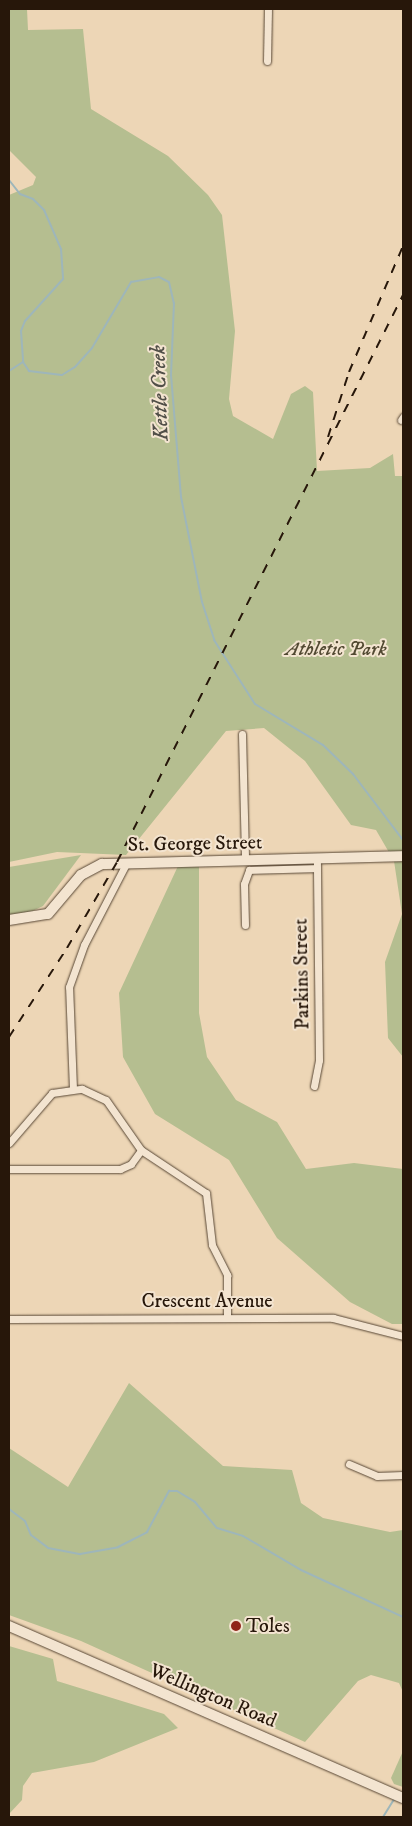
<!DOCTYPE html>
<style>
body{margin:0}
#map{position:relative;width:412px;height:1826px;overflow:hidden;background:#edd6b6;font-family:"IM FELL DW Pica",serif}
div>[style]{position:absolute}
.green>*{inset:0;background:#b5be90}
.stream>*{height:2px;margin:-1px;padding:0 1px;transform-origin:1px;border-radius:1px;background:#9eb6ba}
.roads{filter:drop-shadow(0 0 1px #584735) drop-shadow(0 0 1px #584735)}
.street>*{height:7px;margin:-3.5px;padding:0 3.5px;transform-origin:3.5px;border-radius:3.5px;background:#f3e4d0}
.secondary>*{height:10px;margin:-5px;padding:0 5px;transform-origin:5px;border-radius:5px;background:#f3e4d0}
.rail>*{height:2px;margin-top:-1px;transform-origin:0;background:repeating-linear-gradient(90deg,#27170a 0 9px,transparent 0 18px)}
.dots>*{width:14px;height:14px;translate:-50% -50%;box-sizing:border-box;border:2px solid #f3e4d0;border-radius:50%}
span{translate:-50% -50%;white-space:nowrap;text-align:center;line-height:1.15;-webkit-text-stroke:4px #f3e4d0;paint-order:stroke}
.park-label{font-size:20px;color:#524932;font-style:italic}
.street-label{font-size:20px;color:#27170a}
.poi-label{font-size:20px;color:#27170a}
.left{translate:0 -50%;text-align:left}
.water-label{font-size:21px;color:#514f48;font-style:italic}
.frame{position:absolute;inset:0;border:10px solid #27170a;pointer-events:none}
</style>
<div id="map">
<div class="green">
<div style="clip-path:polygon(9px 9px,27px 9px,28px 30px,83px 29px,91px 109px,168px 156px,208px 195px,222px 215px,235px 331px,229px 399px,233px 416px,273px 439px,291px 394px,305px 386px,313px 392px,317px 471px,370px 468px,393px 454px,395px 476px,403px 476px,403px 1057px,388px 1038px,385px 962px,402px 914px,394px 861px,376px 830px,351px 825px,305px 761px,264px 728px,226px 731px,126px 855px,57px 852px,9px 862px,9px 195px,33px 185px,36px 177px,9px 150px)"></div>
<div style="clip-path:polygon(81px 855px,43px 906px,18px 918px,9px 917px,9px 867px)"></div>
<div style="clip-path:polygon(178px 866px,199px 866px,199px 1013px,207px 1057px,236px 1100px,277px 1122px,306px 1169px,354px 1163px,403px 1169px,403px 1324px,392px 1324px,350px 1302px,277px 1238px,229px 1160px,155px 1114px,123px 1057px,119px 993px)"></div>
<div style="clip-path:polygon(129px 1383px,223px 1466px,292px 1470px,301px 1503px,323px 1518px,390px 1532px,403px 1530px,403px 1692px,399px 1683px,371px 1675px,358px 1681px,305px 1742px,81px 1641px,9px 1615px,9px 1448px,68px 1487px)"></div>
<div style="clip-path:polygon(9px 1646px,53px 1659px,57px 1681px,164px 1714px,178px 1728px,94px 1762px,32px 1773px,23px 1786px,22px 1800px,9px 1814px)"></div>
<div style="clip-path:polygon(403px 1751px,403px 1787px,394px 1784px,391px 1778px)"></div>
</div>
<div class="stream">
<div style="left:9px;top:180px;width:18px;rotate:52deg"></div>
<div style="left:20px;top:194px;width:14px;rotate:21deg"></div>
<div style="left:33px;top:199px;width:16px;rotate:45deg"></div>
<div style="left:44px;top:210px;width:43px;rotate:66.4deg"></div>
<div style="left:61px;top:249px;width:30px;rotate:86deg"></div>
<div style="left:63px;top:279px;width:57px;rotate:132.1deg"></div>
<div style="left:25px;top:321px;width:11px;rotate:112deg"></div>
<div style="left:21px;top:331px;width:31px;rotate:86deg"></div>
<div style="left:23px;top:362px;width:11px;rotate:56deg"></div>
<div style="left:29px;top:371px;width:33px;rotate:7deg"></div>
<div style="left:62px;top:375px;width:15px;rotate:-32deg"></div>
<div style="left:75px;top:367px;width:25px;rotate:-48deg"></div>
<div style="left:92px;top:348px;width:77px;rotate:-59.4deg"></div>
<div style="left:131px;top:282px;width:28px;rotate:-10deg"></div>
<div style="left:159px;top:277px;width:11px;rotate:27deg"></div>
<div style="left:169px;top:282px;width:22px;rotate:77deg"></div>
<div style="left:174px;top:303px;width:72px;rotate:92.4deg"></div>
<div style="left:171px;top:375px;width:122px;rotate:85.3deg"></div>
<div style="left:181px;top:497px;width:107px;rotate:78.7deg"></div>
<div style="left:202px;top:602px;width:40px;rotate:72deg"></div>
<div style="left:214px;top:640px;width:76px;rotate:57.4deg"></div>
<div style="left:255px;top:704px;width:79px;rotate:31.1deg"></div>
<div style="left:323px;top:745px;width:42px;rotate:44deg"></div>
<div style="left:353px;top:774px;width:83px;rotate:52.9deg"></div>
<div style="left:9px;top:371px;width:17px;rotate:-33deg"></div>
<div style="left:9px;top:384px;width:11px;rotate:90deg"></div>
<div style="left:9px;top:1509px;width:20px;rotate:37deg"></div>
<div style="left:25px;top:1521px;width:15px;rotate:67deg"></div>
<div style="left:31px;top:1535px;width:21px;rotate:37deg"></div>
<div style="left:48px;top:1548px;width:33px;rotate:11deg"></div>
<div style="left:80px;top:1554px;width:39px;rotate:-10deg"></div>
<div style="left:118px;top:1547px;width:33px;rotate:-27deg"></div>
<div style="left:147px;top:1532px;width:47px;rotate:-61.8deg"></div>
<div style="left:169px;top:1491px;width:8px"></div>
<div style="left:177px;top:1491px;width:21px;rotate:31deg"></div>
<div style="left:195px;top:1502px;width:34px;rotate:50deg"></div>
<div style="left:217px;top:1528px;width:27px;rotate:17deg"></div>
<div style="left:243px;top:1536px;width:67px;rotate:30.4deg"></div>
<div style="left:301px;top:1570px;width:112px;rotate:24.7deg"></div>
<div style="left:383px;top:1817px;width:22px;rotate:-58deg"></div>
</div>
<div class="roads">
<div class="street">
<div style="left:267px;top:61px;width:52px;rotate:-88.9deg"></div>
<div style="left:401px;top:420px;width:4px;rotate:-56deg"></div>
<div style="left:242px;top:734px;width:126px;rotate:88.6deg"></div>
<div style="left:245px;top:925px;width:41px;rotate:-91.4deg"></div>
<div style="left:244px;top:884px;width:15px;rotate:-70deg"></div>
<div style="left:249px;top:870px;width:68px;rotate:-1.7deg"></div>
<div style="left:314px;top:1086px;width:26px;rotate:-79deg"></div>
<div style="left:319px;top:1060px;width:199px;rotate:-90.6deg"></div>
<div style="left:73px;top:1089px;width:102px;rotate:-92.2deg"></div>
<div style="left:69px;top:987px;width:45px;rotate:-70.3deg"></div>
<div style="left:84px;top:945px;width:93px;rotate:-62.6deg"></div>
<div style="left:9px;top:1143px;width:66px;rotate:-49.3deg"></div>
<div style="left:52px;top:1093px;width:30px;rotate:-8deg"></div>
<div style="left:82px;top:1089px;width:26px;rotate:25deg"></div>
<div style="left:106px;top:1100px;width:61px;rotate:55deg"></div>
<div style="left:141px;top:1150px;width:78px;rotate:33.5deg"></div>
<div style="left:206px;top:1193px;width:52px;rotate:83.4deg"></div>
<div style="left:212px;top:1245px;width:34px;rotate:63deg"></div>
<div style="left:227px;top:1275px;width:42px;rotate:90deg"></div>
<div style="left:9px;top:1169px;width:111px"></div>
<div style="left:120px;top:1169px;width:12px;rotate:-24deg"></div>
<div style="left:131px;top:1164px;width:17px;rotate:-54deg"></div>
<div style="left:9px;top:1319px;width:324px;rotate:-0.2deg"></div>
<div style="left:333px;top:1318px;width:72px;rotate:14.4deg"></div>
<div style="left:349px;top:1464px;width:30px;rotate:23deg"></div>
<div style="left:377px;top:1476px;width:26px;rotate:-2deg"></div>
</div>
<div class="secondary">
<div style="left:9px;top:920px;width:39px;rotate:-9deg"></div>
<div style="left:48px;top:914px;width:51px;rotate:-49.8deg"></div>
<div style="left:81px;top:875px;width:24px;rotate:-28deg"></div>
<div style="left:102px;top:864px;width:301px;rotate:-1.5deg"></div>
<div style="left:9px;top:1626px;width:430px;rotate:23.6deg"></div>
</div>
</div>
<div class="rail">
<div style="left:328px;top:437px;width:68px;rotate:-72.1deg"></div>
<div style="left:349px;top:372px;width:137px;rotate:-66.8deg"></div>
<div style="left:9px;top:1037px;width:106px;rotate:-56.9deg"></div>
<div style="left:67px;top:948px;width:99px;rotate:-59.8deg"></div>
<div style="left:117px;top:862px;width:635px;rotate:-63.23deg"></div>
</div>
<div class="dots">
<div style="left:236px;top:1626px;background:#8f2418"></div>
</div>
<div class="park-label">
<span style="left:336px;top:649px">Athletic Park</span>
</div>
<div class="street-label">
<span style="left:195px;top:844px;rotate:-1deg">St. George Street</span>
<span style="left:302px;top:974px;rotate:-91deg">Parkins Street</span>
<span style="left:207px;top:1301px">Crescent Avenue</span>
<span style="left:213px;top:1696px;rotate:23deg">Wellington Road</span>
</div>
<div class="poi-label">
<span class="left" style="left:246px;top:1626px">Toles</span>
</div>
<div class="water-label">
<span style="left:160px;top:393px;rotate:-92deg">Kettle Creek</span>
</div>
<div class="frame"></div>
</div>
